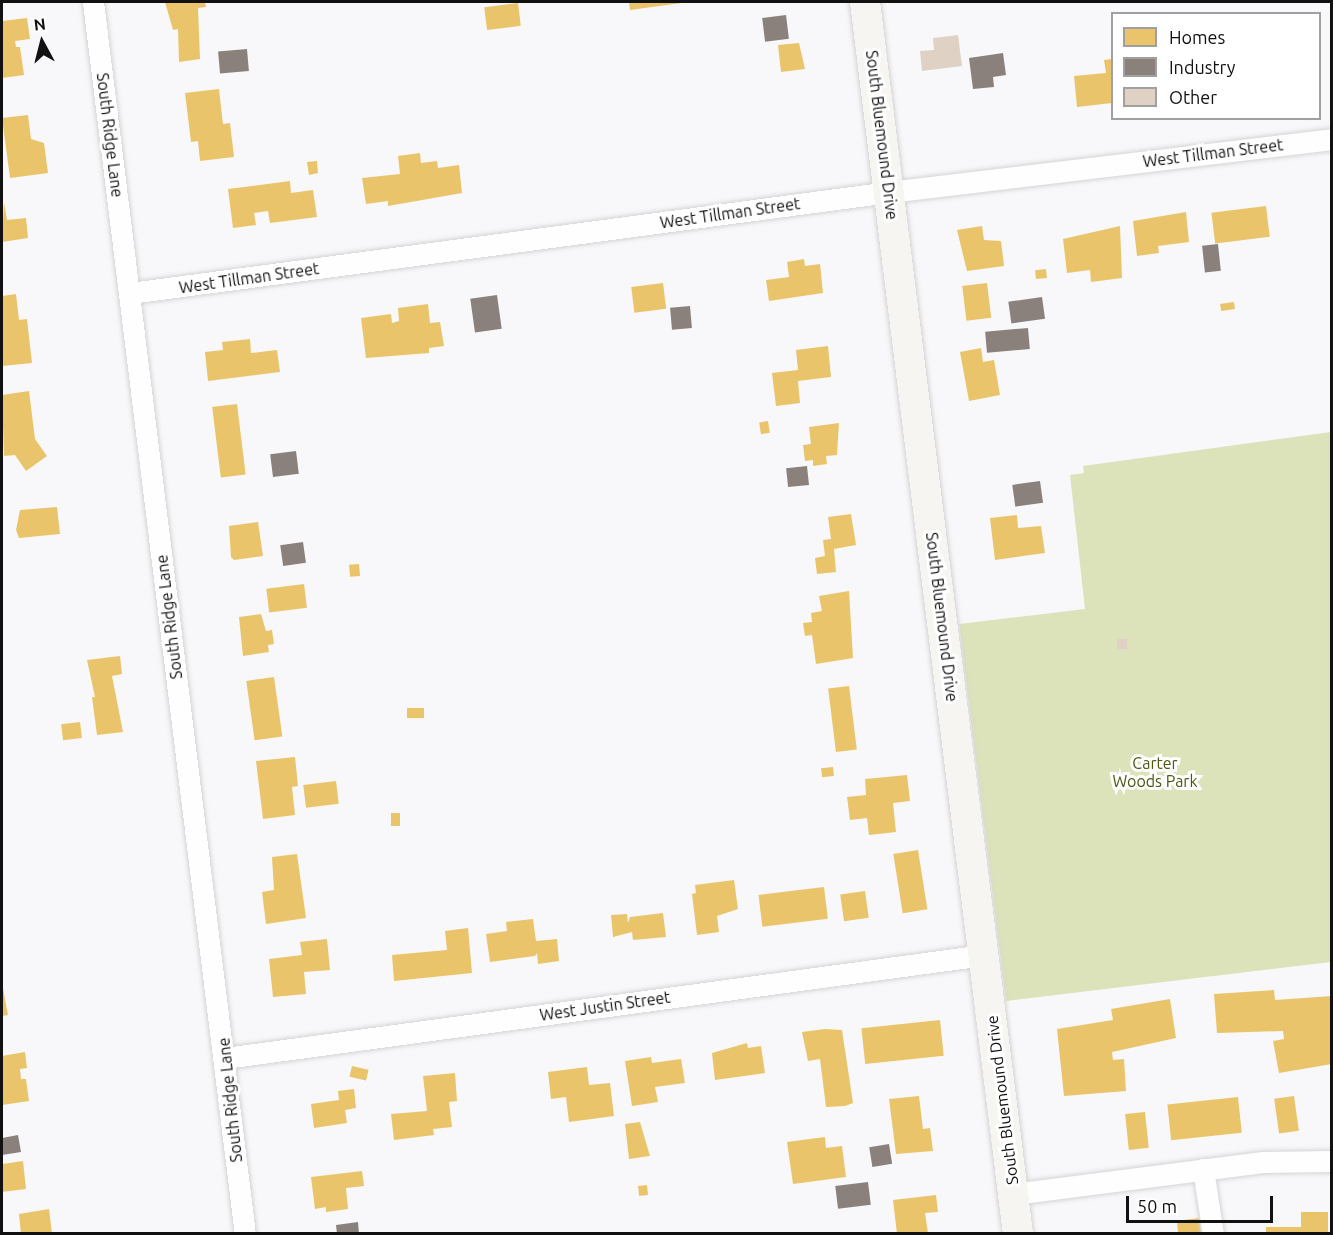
<!DOCTYPE html>
<style>
body{margin:0}
#map{position:relative;width:1333px;height:1235px;overflow:hidden;background:#f8f8fa;font-family:Ubuntu,sans-serif}
div>[style]{position:absolute}
.green>*{inset:0;background:#dce3bb}
.homes>*{inset:0;background:#e9c46a;transform-origin:0 0}
.industry>*{inset:0;background:#8a817c;transform-origin:0 0}
.building>*{inset:0;background:#dfd2c5;transform-origin:0 0}
.roads{filter:drop-shadow(0 0 2px #d4d4d6) drop-shadow(0 0 2px #d4d4d6)}
.street>*{height:21px;margin:-10.5px;padding:0 10.5px;transform-origin:10.5px;border-radius:10.5px;background:#fefefe}
.secondary>*{height:30px;margin:-15px;padding:0 15px;transform-origin:15px;border-radius:15px;background:#f6f5f2}
span{translate:-50% -50%;white-space:nowrap;text-align:center;line-height:1.15;-webkit-text-stroke:6px #fff;paint-order:stroke}
.street-label{font-size:16px;color:#111112}
.park-label{font-size:16px;color:#4f5713}
.frame{position:absolute;inset:0;border:3px solid #111112;pointer-events:none}
.legend{position:absolute;left:1111px;top:12px;width:210px;height:108px;box-sizing:border-box;background:#fff;border:2px solid #a0a0a0;margin:0;padding:8px 10px;list-style:none;font-size:18px;color:#111112}
.legend li{display:flex;align-items:center;gap:12px;height:30px}
.legend b{width:30px;border:2px solid #a0a0a0}
.north{position:absolute;left:12px;top:12px;width:60px;height:60px;-webkit-text-stroke:4px #fff;paint-order:stroke;rotate:353deg;font-size:16px;font-weight:700;line-height:24px;text-align:center;color:#111112}
.north::after{content:'';display:block;margin:auto;width:21px;height:27px;background:#111112;clip-path:polygon(50% 0,100% 100%,50% 72%,0 100%)}
.scale{position:absolute;left:1126px;top:1196px;width:147px;height:27px;box-sizing:border-box;border:3px solid #111112;border-top:0;padding-left:8px;font-size:18px;line-height:21px;white-space:nowrap;color:#111112;-webkit-text-stroke:4px #fff;paint-order:stroke}
</style>
<div id="map">
<div class="green">
<div style="clip-path:polygon(1331px 432px,1331px 962px,1006px 1001px,959px 624px,1085px 609px,1070px 475px,1084px 473px,1083px 466px)"></div>
</div>
<div class="homes">
<div style="clip-path:polygon(165px 2px,205px 2px,206px 7px,198px 8px,200px 59px,179px 62px,178px 29px,173px 30px)"></div>
<div style="clip-path:polygon(629px 2px,682px 2px,682px 3px,630px 10px)"></div>
<div style="left:518px;top:3px;width:23px;height:34px;rotate:83deg"></div>
<div style="clip-path:polygon(27px 18px,30px 39px,15px 41px,16px 47px,20px 47px,24px 75px,2px 78px,2px 21px)"></div>
<div style="clip-path:polygon(799px 43px,805px 69px,781px 72px,778px 45px)"></div>
<div style="clip-path:polygon(1112px 59px,1112px 103px,1077px 107px,1074px 76px,1106px 73px,1104px 60px)"></div>
<div style="clip-path:polygon(219px 89px,223px 124px,230px 123px,234px 157px,200px 161px,198px 141px,191px 142px,185px 93px)"></div>
<div style="clip-path:polygon(28px 115px,31px 139px,44px 143px,48px 173px,10px 178px,2px 118px)"></div>
<div style="clip-path:polygon(420px 153px,421px 163px,437px 161px,438px 168px,459px 165px,462px 193px,388px 206px,388px 201px,366px 204px,362px 178px,400px 174px,398px 156px)"></div>
<div style="clip-path:polygon(317px 161px,318px 173px,309px 175px,307px 162px)"></div>
<div style="clip-path:polygon(290px 181px,291px 193px,313px 190px,317px 217px,270px 223px,268px 211px,254px 213px,256px 225px,233px 228px,228px 189px)"></div>
<div style="clip-path:polygon(4px 202px,7px 220px,26px 218px,28px 238px,2px 242px)"></div>
<div style="left:1266px;top:206px;width:31px;height:55px;rotate:83deg"></div>
<div style="clip-path:polygon(1186px 212px,1189px 242px,1158px 246px,1159px 253px,1137px 256px,1133px 221px)"></div>
<div style="clip-path:polygon(982px 226px,984px 240px,1001px 241px,1004px 266px,967px 271px,957px 230px)"></div>
<div style="clip-path:polygon(1120px 226px,1122px 278px,1091px 282px,1090px 270px,1067px 273px,1063px 239px)"></div>
<div style="clip-path:polygon(804px 259px,805px 266px,820px 264px,823px 293px,769px 301px,766px 280px,789px 277px,787px 262px)"></div>
<div style="left:1046px;top:269px;width:9px;height:11px;rotate:84deg"></div>
<div style="left:663px;top:283px;width:26px;height:32px;rotate:83deg"></div>
<div style="left:987px;top:283px;width:35px;height:25px;rotate:83deg"></div>
<div style="clip-path:polygon(16px 294px,19px 320px,27px 319px,32px 363px,2px 366px,2px 296px)"></div>
<div style="left:1234px;top:302px;width:7px;height:14px;rotate:82deg"></div>
<div style="clip-path:polygon(428px 304px,430px 323px,440px 322px,444px 346px,429px 348px,429px 353px,366px 358px,361px 318px,391px 314px,392px 323px,399px 321px,398px 308px)"></div>
<div style="clip-path:polygon(250px 339px,251px 353px,277px 350px,280px 372px,208px 381px,205px 352px,223px 350px,222px 342px)"></div>
<div style="clip-path:polygon(828px 346px,831px 377px,798px 381px,800px 403px,776px 406px,772px 373px,798px 370px,796px 350px)"></div>
<div style="clip-path:polygon(981px 348px,983px 362px,994px 360px,1000px 395px,969px 401px,960px 352px)"></div>
<div style="clip-path:polygon(29px 391px,35px 439px,47px 456px,26px 471px,15px 455px,4px 456px,2px 395px)"></div>
<div style="left:237px;top:404px;width:71px;height:25px;rotate:83deg"></div>
<div style="left:768px;top:421px;width:12px;height:9px;rotate:81deg"></div>
<div style="clip-path:polygon(839px 423px,837px 455px,826px 456px,827px 464px,813px 466px,813px 460px,805px 461px,803px 445px,811px 444px,809px 427px)"></div>
<div style="clip-path:polygon(57px 507px,60px 534px,19px 538px,16px 530px,20px 510px)"></div>
<div style="clip-path:polygon(851px 514px,856px 545px,834px 549px,836px 572px,817px 574px,815px 558px,825px 556px,823px 540px,831px 539px,828px 517px)"></div>
<div style="clip-path:polygon(1017px 515px,1018px 528px,1041px 526px,1045px 553px,995px 560px,990px 518px)"></div>
<div style="clip-path:polygon(258px 522px,263px 556px,234px 560px,231px 557px,229px 526px)"></div>
<div style="left:359px;top:564px;width:12px;height:10px;rotate:85deg"></div>
<div style="left:304px;top:584px;width:24px;height:38px;rotate:83deg"></div>
<div style="clip-path:polygon(849px 591px,853px 658px,816px 664px,812px 635px,805px 636px,803px 623px,812px 622px,811px 613px,822px 611px,819px 596px)"></div>
<div style="clip-path:polygon(261px 614px,266px 631px,272px 630px,274px 644px,268px 645px,269px 652px,243px 656px,239px 617px)"></div>
<div style="clip-path:polygon(120px 656px,122px 674px,112px 676px,123px 732px,97px 735px,92px 697px,95px 697px,87px 660px)"></div>
<div style="left:274px;top:677px;width:60px;height:28px;rotate:82deg"></div>
<div style="left:849px;top:686px;width:64px;height:21px;rotate:83deg"></div>
<div style="left:424px;top:708px;width:10px;height:17px;rotate:90deg"></div>
<div style="left:80px;top:722px;width:16px;height:19px;rotate:83deg"></div>
<div style="clip-path:polygon(295px 757px,298px 786px,292px 787px,295px 815px,263px 819px,256px 761px)"></div>
<div style="left:833px;top:767px;width:9px;height:12px;rotate:84deg"></div>
<div style="clip-path:polygon(907px 775px,910px 801px,893px 803px,896px 832px,869px 835px,867px 818px,850px 820px,847px 797px,866px 795px,865px 779px)"></div>
<div style="left:336px;top:781px;width:23px;height:33px;rotate:83deg"></div>
<div style="left:391px;top:813px;width:9px;height:13px"></div>
<div style="left:918px;top:850px;width:60px;height:25px;rotate:81deg"></div>
<div style="clip-path:polygon(297px 854px,306px 918px,266px 924px,262px 892px,274px 890px,272px 857px)"></div>
<div style="clip-path:polygon(734px 880px,738px 909px,717px 916px,719px 932px,697px 935px,692px 894px,696px 893px,695px 885px)"></div>
<div style="left:824px;top:887px;width:32px;height:66px;rotate:83deg"></div>
<div style="left:865px;top:891px;width:27px;height:25px;rotate:82deg"></div>
<div style="clip-path:polygon(663px 913px,666px 937px,633px 940px,632px 932px,613px 937px,611px 915px,627px 914px,628px 923px,630px 917px)"></div>
<div style="clip-path:polygon(533px 919px,536px 941px,557px 939px,559px 961px,538px 964px,537px 953px,535px 956px,490px 962px,486px 934px,507px 931px,506px 922px)"></div>
<div style="clip-path:polygon(468px 928px,472px 973px,394px 981px,392px 955px,447px 950px,445px 931px)"></div>
<div style="clip-path:polygon(327px 939px,330px 970px,304px 972px,306px 994px,273px 997px,269px 959px,302px 955px,300px 942px)"></div>
<div style="clip-path:polygon(2px 983px,8px 1015px,2px 1016px)"></div>
<div style="clip-path:polygon(1274px 990px,1275px 1000px,1332px 996px,1332px 1064px,1279px 1073px,1273px 1041px,1284px 1039px,1283px 1031px,1217px 1033px,1214px 994px)"></div>
<div style="clip-path:polygon(1170px 999px,1176px 1038px,1112px 1052px,1113px 1060px,1124px 1059px,1126px 1091px,1064px 1096px,1057px 1029px,1113px 1020px,1111px 1009px)"></div>
<div style="left:940px;top:1020px;width:36px;height:79px;rotate:84deg"></div>
<div style="clip-path:polygon(825px 1029px,842px 1030px,853px 1103px,845px 1106px,826px 1107px,820px 1059px,808px 1061px,802px 1032px)"></div>
<div style="clip-path:polygon(747px 1043px,748px 1048px,761px 1046px,765px 1073px,715px 1080px,712px 1053px)"></div>
<div style="clip-path:polygon(25px 1052px,27px 1068px,20px 1069px,21px 1079px,26px 1079px,29px 1101px,2px 1105px,2px 1056px)"></div>
<div style="clip-path:polygon(651px 1057px,652px 1063px,681px 1059px,685px 1083px,655px 1087px,658px 1102px,632px 1106px,625px 1061px)"></div>
<div style="left:352px;top:1066px;width:17px;height:11px;rotate:13deg"></div>
<div style="clip-path:polygon(587px 1067px,589px 1085px,610px 1083px,614px 1116px,569px 1122px,566px 1097px,551px 1099px,548px 1072px)"></div>
<div style="clip-path:polygon(455px 1073px,457px 1101px,449px 1102px,452px 1127px,433px 1129px,434px 1135px,394px 1140px,391px 1114px,427px 1111px,423px 1076px)"></div>
<div style="clip-path:polygon(354px 1089px,356px 1108px,345px 1110px,347px 1123px,314px 1128px,311px 1104px,339px 1100px,338px 1091px)"></div>
<div style="clip-path:polygon(919px 1096px,923px 1129px,930px 1128px,933px 1151px,896px 1154px,889px 1099px)"></div>
<div style="left:1294px;top:1096px;width:35px;height:20px;rotate:82deg"></div>
<div style="left:1238px;top:1097px;width:36px;height:71px;rotate:84deg"></div>
<div style="left:1145px;top:1112px;width:36px;height:20px;rotate:84deg"></div>
<div style="clip-path:polygon(640px 1122px,650px 1156px,629px 1159px,625px 1124px)"></div>
<div style="clip-path:polygon(825px 1137px,826px 1148px,842px 1146px,846px 1177px,793px 1184px,787px 1142px)"></div>
<div style="clip-path:polygon(23px 1161px,26px 1189px,2px 1192px,2px 1164px)"></div>
<div style="clip-path:polygon(362px 1171px,364px 1186px,346px 1188px,348px 1209px,326px 1212px,326px 1207px,315px 1209px,311px 1177px)"></div>
<div style="left:647px;top:1185px;width:10px;height:9px;rotate:84deg"></div>
<div style="clip-path:polygon(936px 1195px,938px 1212px,925px 1213px,928px 1233px,897px 1234px,893px 1200px)"></div>
<div style="clip-path:polygon(49px 1209px,52px 1234px,21px 1234px,19px 1214px)"></div>
<div style="clip-path:polygon(1301px 1212px,1328px 1212px,1328px 1234px,1266px 1234px,1266px 1227px,1301px 1227px)"></div>
<div style="clip-path:polygon(1199px 1218px,1201px 1234px,1178px 1234px,1177px 1221px)"></div>
</div>
<div class="industry">
<div style="left:786px;top:15px;width:24px;height:24px;rotate:83deg"></div>
<div style="left:247px;top:49px;width:22px;height:29px;rotate:85deg"></div>
<div style="clip-path:polygon(1003px 53px,1006px 75px,993px 77px,994px 87px,973px 89px,969px 58px)"></div>
<div style="left:1218px;top:244px;width:27px;height:16px;rotate:84deg"></div>
<div style="left:497px;top:295px;width:34px;height:27px;rotate:82deg"></div>
<div style="left:1042px;top:297px;width:22px;height:34px;rotate:82deg"></div>
<div style="left:690px;top:306px;width:22px;height:20px;rotate:85deg"></div>
<div style="left:1028px;top:328px;width:21px;height:43px;rotate:85deg"></div>
<div style="left:296px;top:451px;width:23px;height:26px;rotate:83deg"></div>
<div style="left:807px;top:466px;width:19px;height:21px;rotate:84deg"></div>
<div style="left:1040px;top:481px;width:22px;height:28px;rotate:82deg"></div>
<div style="left:303px;top:542px;width:21px;height:23px;rotate:82deg"></div>
<div style="clip-path:polygon(18px 1135px,21px 1152px,2px 1155px,2px 1138px)"></div>
<div style="left:889px;top:1144px;width:20px;height:20px;rotate:81deg"></div>
<div style="left:868px;top:1182px;width:23px;height:33px;rotate:83deg"></div>
<div style="clip-path:polygon(358px 1222px,359px 1234px,337px 1234px,336px 1225px)"></div>
</div>
<div class="building">
<div style="clip-path:polygon(958px 35px,962px 66px,922px 71px,920px 51px,934px 50px,933px 38px)"></div>
<div style="left:1127px;top:639px;width:10px;height:10px;rotate:90deg"></div>
</div>
<div class="roads">
<div class="street">
<div style="left:93px;top:2px;width:1241px;rotate:82.97deg"></div>
<div style="left:130px;top:293px;width:766px;rotate:-7.58deg"></div>
<div style="left:889px;top:192px;width:446px;rotate:-6.8deg"></div>
<div style="left:225px;top:1058px;width:766px;rotate:-7.73deg"></div>
<div style="left:1203px;top:1169px;width:66px;rotate:81.3deg"></div>
<div style="left:1013px;top:1194px;width:252px;rotate:-7.3deg"></div>
<div style="left:1263px;top:1162px;width:69px;rotate:-0.8deg"></div>
</div>
<div class="secondary">
<div style="left:865px;top:2px;width:1241px;rotate:82.92deg"></div>
</div>
</div>
<div class="street-label">
<span style="left:110px;top:135px;rotate:83deg">South Ridge Lane</span>
<span style="left:882px;top:135px;rotate:83deg">South Bluemound Drive</span>
<span style="left:1213px;top:153px;rotate:-7deg">West Tillman Street</span>
<span style="left:730px;top:213px;rotate:-8deg">West Tillman Street</span>
<span style="left:249px;top:278px;rotate:-8deg">West Tillman Street</span>
<span style="left:169px;top:617px;rotate:-97deg">South Ridge Lane</span>
<span style="left:942px;top:617px;rotate:83deg">South Bluemound Drive</span>
<span style="left:605px;top:1006px;rotate:-8deg">West Justin Street</span>
<span style="left:230px;top:1100px;rotate:-96deg">South Ridge Lane</span>
<span style="left:1002px;top:1100px;rotate:-97deg">South Bluemound Drive</span>
</div>
<div class="park-label">
<span style="left:1155px;top:772px">Carter<br>Woods Park</span>
</div>
<div class="frame"></div>
<ul class="legend">
<li><b style="height:16px;background:#e9c46a"></b>Homes</li>
<li><b style="height:16px;background:#8a817c"></b>Industry</li>
<li><b style="height:16px;background:#dfd2c5"></b>Other</li>
</ul>
<div class="north">N</div>
<div class="scale">50 m</div>
</div>
